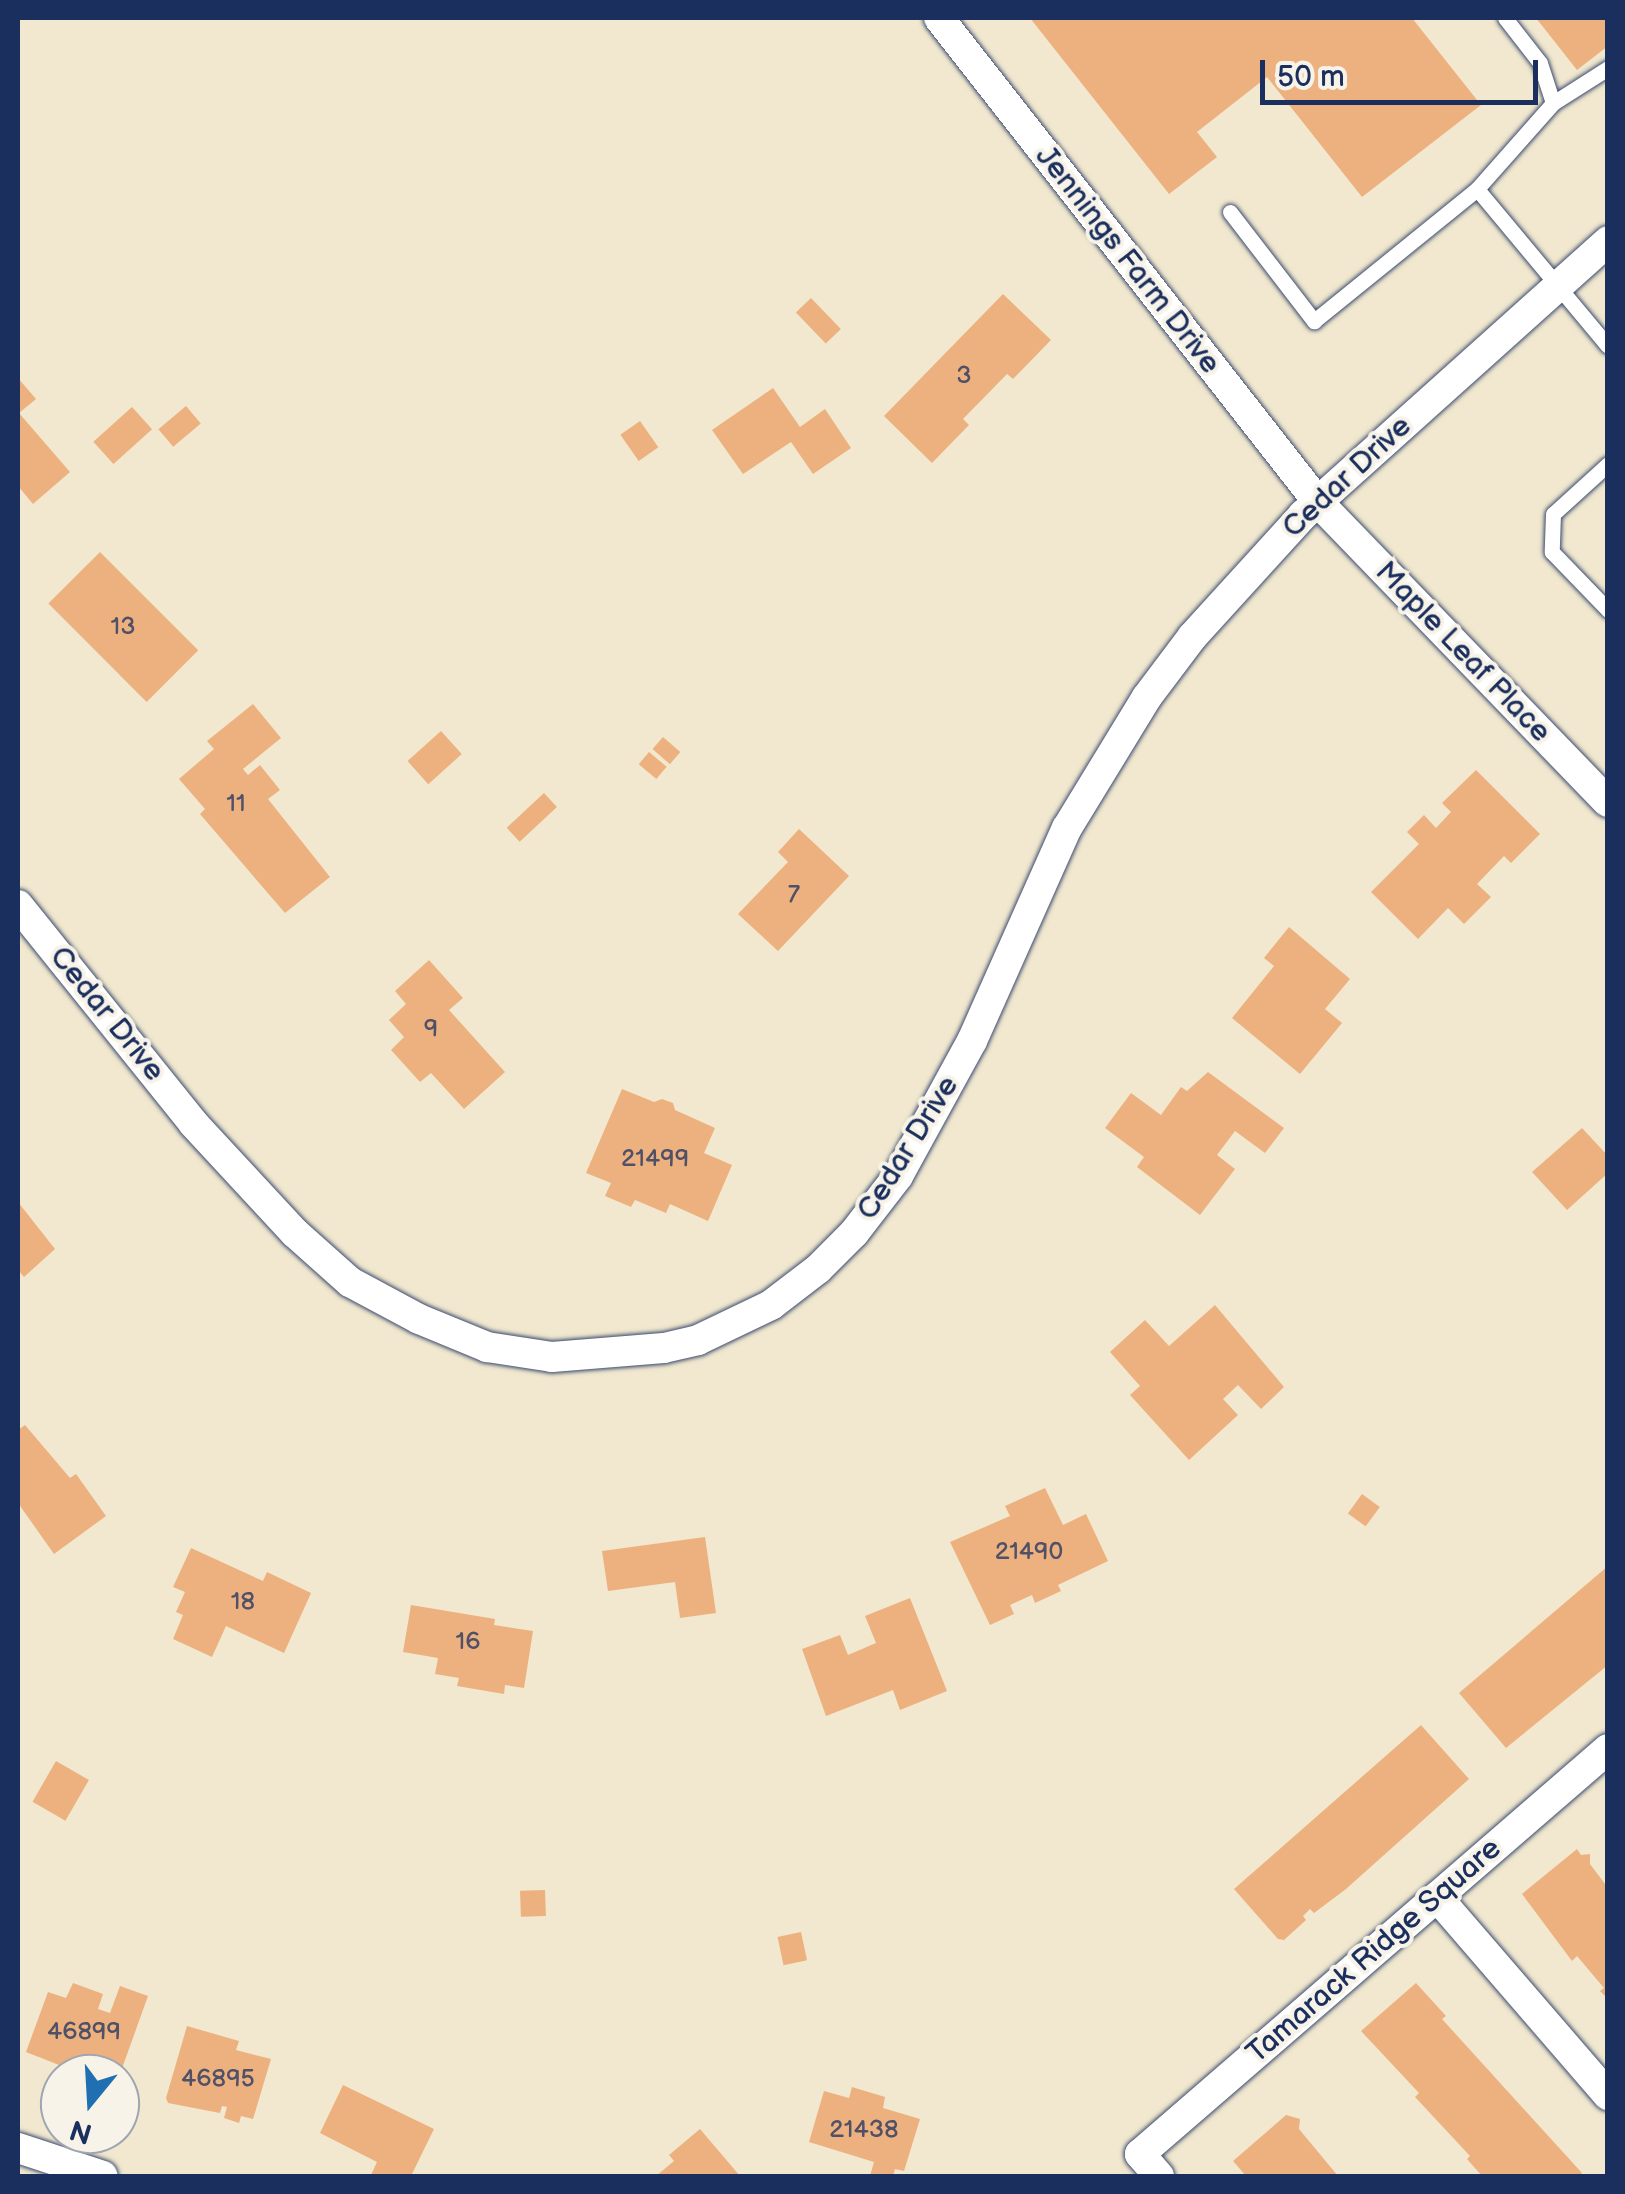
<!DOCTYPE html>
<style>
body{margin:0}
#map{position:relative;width:1625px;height:2194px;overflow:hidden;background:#f1e8cf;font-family:"Balsamiq Sans",sans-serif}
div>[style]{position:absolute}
.building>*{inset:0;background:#edb17f;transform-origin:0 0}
.roads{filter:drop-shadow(0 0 2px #3b4b6f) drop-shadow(0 0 2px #3b4b6f)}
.service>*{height:15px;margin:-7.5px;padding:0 7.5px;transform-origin:7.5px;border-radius:7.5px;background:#fff}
.minor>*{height:30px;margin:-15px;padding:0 15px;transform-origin:15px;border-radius:15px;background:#fff}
span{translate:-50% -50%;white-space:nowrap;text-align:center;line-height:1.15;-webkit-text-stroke:8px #f7f3e8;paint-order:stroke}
.number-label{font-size:25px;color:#505066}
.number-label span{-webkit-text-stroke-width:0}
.street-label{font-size:30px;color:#1b2f5e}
.frame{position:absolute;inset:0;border:20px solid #1b2f5e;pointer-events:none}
.north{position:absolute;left:40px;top:2054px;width:100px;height:100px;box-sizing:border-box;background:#f7f3e8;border:2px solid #9fa5b1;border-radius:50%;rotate:198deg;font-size:28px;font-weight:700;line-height:40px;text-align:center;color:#1b2f5e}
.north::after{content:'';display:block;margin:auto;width:35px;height:45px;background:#1f6fb2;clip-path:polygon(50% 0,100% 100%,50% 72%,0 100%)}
.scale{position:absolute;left:1260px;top:60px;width:278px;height:45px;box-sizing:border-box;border:5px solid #1b2f5e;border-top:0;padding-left:12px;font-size:30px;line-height:35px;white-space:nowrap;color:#1b2f5e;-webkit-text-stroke:8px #f7f3e8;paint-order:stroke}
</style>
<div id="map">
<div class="building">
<div style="clip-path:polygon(1030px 18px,1412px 18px,1481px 105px,1362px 197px,1267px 77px,1197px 132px,1217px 157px,1169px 194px)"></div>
<div style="clip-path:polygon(1536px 18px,1608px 18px,1608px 46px,1577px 70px)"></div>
<div style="clip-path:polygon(1003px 294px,1051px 340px,1013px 379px,1007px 374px,963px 419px,969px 425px,932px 463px,884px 416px)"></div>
<div style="left:811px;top:298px;width:43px;height:21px;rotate:46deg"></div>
<div style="clip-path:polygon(18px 378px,36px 399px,19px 413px,70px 472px,33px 504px,18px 486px)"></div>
<div style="clip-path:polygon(773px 388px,800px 427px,825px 409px,851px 448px,813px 474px,791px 442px,743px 474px,712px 430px)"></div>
<div style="left:186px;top:406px;width:23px;height:36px;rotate:50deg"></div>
<div style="left:132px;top:407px;width:30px;height:52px;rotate:48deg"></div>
<div style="left:640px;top:421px;width:32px;height:24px;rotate:55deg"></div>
<div style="left:100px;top:552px;width:139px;height:73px;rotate:45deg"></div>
<div style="clip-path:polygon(253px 704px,281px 738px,243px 769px,248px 775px,260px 765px,280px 790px,268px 799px,330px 877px,285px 913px,200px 814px,205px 809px,179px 779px,214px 749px,207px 741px)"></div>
<div style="left:441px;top:731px;width:31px;height:45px;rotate:48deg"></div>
<div style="left:663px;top:737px;width:23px;height:16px;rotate:41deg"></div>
<div style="left:649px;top:752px;width:23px;height:16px;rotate:40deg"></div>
<div style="clip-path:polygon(1476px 770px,1540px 834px,1511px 863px,1504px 856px,1477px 884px,1491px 897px,1464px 924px,1448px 908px,1418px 939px,1371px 892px,1419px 844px,1407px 832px,1424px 815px,1436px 828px,1451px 812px,1442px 803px)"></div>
<div style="left:544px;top:793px;width:19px;height:51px;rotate:47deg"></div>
<div style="clip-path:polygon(799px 829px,849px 876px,778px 951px,738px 914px,788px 862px,778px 852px)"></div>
<div style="clip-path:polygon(1289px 927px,1350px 979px,1325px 1009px,1342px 1023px,1300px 1074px,1232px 1018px,1274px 966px,1264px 958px)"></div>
<div style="clip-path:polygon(429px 960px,463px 998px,449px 1010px,505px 1072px,464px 1109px,431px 1073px,420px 1082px,391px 1050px,404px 1037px,389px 1020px,406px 1004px,395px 991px)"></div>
<div style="clip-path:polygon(1208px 1072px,1284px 1128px,1265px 1153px,1235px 1131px,1217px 1155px,1235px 1169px,1200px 1215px,1137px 1167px,1144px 1157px,1105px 1128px,1131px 1093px,1161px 1115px,1181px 1087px,1187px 1091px)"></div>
<div style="clip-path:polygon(622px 1089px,654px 1102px,662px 1099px,673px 1103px,675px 1110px,715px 1128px,704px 1153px,732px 1165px,708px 1221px,670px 1204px,666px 1213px,635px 1200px,631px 1207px,605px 1196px,611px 1183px,586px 1173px)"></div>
<div style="clip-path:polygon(1582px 1128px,1608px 1156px,1608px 1173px,1567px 1210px,1532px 1172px)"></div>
<div style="clip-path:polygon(18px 1202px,55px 1249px,24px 1277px,18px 1270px)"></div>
<div style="clip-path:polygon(1215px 1305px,1284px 1387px,1261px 1409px,1238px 1385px,1223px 1399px,1238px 1415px,1189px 1460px,1130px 1395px,1140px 1386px,1110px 1352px,1145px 1320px,1169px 1346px)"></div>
<div style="clip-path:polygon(25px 1425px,70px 1478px,76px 1474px,106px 1516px,54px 1554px,18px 1503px,18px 1430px)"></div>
<div style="clip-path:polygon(1045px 1488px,1063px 1525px,1086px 1514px,1108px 1561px,1058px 1585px,1061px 1591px,1035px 1603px,1032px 1595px,1010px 1605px,1014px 1614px,990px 1625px,950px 1542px,1010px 1516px,1005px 1506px)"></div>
<div style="left:1362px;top:1494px;width:22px;height:24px;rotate:36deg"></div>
<div style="clip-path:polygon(705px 1537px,716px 1613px,680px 1618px,675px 1582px,608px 1591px,602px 1551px)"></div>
<div style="clip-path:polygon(191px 1548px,263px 1581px,267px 1572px,311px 1593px,284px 1653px,226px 1626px,212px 1657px,173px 1639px,183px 1615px,176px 1612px,185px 1592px,173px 1587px)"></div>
<div style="clip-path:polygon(1608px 1566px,1608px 1665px,1506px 1748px,1459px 1693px)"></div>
<div style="clip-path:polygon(910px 1598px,947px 1691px,900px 1710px,893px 1690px,826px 1716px,802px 1649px,840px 1635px,848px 1655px,876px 1643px,865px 1616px)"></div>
<div style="clip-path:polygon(411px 1605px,495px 1619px,494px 1625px,533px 1631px,524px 1688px,505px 1685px,504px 1694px,457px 1686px,459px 1678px,435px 1674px,438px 1658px,403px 1652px)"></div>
<div style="clip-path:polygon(1421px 1725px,1469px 1779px,1346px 1889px,1314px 1913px,1310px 1909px,1303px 1916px,1306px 1920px,1284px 1940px,1278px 1939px,1234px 1889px)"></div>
<div style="left:56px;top:1761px;width:38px;height:47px;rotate:30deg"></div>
<div style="clip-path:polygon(1577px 1849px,1581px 1855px,1590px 1854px,1590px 1864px,1608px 1888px,1608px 1999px,1600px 1991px,1604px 1988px,1577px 1956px,1572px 1961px,1522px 1894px)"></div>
<div style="left:545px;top:1890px;width:26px;height:25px;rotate:88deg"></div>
<div style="left:801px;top:1932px;width:29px;height:24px;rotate:78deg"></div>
<div style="clip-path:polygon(73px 1983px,103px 1994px,98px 2009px,110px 2013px,120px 1986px,148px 1996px,120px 2074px,82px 2074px,26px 2052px,48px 1992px,66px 1998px)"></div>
<div style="clip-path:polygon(1416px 1983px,1446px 2016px,1442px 2019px,1582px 2173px,1578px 2176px,1482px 2176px,1467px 2159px,1470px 2156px,1415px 2097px,1419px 2093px,1361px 2031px)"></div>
<div style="clip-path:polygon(187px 2026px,239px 2041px,236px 2050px,271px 2059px,253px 2119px,241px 2116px,239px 2123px,224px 2118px,227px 2107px,222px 2106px,220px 2113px,168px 2103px,166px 2098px)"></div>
<div style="clip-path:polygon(343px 2085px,434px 2129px,411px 2176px,375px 2176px,371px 2175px,377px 2162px,320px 2133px)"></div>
<div style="clip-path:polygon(852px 2087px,885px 2097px,883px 2108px,920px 2119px,904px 2171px,895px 2169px,893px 2176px,870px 2176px,874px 2162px,809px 2142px,824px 2091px,849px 2098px)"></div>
<div style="clip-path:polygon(1286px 2115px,1300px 2119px,1299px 2129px,1338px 2176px,1246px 2176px,1233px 2161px)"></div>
<div style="clip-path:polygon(700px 2129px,740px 2176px,656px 2176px,674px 2161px,669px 2155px)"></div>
</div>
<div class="roads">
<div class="service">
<div style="left:1505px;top:18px;width:57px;rotate:52.1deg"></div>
<div style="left:1540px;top:63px;width:42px;rotate:72deg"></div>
<div style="left:1553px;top:103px;width:115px;rotate:131.5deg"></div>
<div style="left:1477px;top:189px;width:204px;rotate:50.2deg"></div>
<div style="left:1553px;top:103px;width:65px;rotate:-32.5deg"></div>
<div style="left:1230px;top:212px;width:138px;rotate:52.4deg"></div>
<div style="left:1314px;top:321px;width:210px;rotate:-39deg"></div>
<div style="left:1608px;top:464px;width:74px;rotate:137.7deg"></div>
<div style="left:1553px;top:514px;width:38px;rotate:92deg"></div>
<div style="left:1552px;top:552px;width:81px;rotate:46deg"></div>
</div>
<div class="minor">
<div style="left:939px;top:18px;width:615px;rotate:51.94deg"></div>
<div style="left:1318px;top:502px;width:417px;rotate:46deg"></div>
<div style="left:18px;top:905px;width:280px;rotate:51.2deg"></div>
<div style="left:193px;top:1123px;width:150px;rotate:47.2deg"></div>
<div style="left:295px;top:1233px;width:74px;rotate:41.7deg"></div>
<div style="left:350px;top:1282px;width:78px;rotate:28.2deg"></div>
<div style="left:419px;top:1319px;width:74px;rotate:22.4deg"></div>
<div style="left:487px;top:1347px;width:66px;rotate:8.7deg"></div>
<div style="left:552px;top:1357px;width:112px;rotate:-4.6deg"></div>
<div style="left:664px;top:1348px;width:35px;rotate:-13deg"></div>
<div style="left:698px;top:1340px;width:81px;rotate:-25.6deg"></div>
<div style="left:771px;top:1305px;width:59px;rotate:-37.5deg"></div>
<div style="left:818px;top:1269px;width:51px;rotate:-45deg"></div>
<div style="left:854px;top:1233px;width:72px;rotate:-52.3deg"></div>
<div style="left:898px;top:1176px;width:154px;rotate:-61.3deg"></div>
<div style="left:972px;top:1041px;width:233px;rotate:-66deg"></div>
<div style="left:1067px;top:828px;width:153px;rotate:-58.6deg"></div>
<div style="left:1147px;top:697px;width:76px;rotate:-53deg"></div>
<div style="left:1193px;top:636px;width:164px;rotate:-47.7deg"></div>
<div style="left:1303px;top:515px;width:410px;rotate:-41.9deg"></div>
<div style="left:1437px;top:1897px;width:262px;rotate:49.2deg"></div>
<div style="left:18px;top:2148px;width:89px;rotate:18.2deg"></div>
<div style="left:1159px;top:2176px;width:29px;rotate:-131deg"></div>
<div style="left:1140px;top:2154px;width:619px;rotate:-40.87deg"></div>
</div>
</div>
<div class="number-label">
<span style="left:964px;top:376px">3</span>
<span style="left:123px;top:627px">13</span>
<span style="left:236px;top:804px">11</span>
<span style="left:794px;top:895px">7</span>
<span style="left:431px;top:1029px">9</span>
<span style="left:655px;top:1159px">21499</span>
<span style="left:1029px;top:1552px">21490</span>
<span style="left:243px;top:1602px">18</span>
<span style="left:468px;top:1642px">16</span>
<span style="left:84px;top:2032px">46899</span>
<span style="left:218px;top:2079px">46895</span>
<span style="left:864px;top:2130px">21438</span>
</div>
<div class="street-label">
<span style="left:1128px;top:260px;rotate:52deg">Jennings Farm Drive</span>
<span style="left:1347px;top:477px;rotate:-43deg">Cedar Drive</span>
<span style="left:1463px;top:652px;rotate:46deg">Maple Leaf Place</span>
<span style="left:107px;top:1014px;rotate:51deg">Cedar Drive</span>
<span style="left:908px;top:1148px;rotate:-58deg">Cedar Drive</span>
<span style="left:1374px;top:1951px;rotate:-41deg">Tamarack Ridge Square</span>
</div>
<div class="frame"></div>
<div class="north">N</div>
<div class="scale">50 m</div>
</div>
